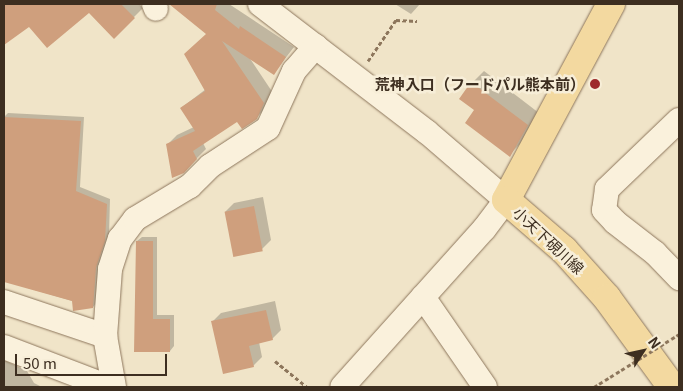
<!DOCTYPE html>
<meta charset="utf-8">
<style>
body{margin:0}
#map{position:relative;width:683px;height:391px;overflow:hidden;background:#f0e4c8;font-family:Georgia,"Noto Sans JP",serif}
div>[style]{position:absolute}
.shadow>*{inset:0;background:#0003}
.building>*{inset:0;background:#cf9f7d;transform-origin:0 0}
.path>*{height:3px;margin-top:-1.5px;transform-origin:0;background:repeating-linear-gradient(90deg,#8d765c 0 4px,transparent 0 6.5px)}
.roads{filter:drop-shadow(0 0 1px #8d765c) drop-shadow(0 0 1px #8d765c)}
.minor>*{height:24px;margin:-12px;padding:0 12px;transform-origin:12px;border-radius:12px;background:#faf1dc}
.major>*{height:28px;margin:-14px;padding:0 14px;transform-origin:14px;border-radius:14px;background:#f3d9a0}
.path-bridge>*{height:3px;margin-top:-1.5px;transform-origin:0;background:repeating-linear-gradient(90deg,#8d765c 0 4px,transparent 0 6.5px)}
.dots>*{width:14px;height:14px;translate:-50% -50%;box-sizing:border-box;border:2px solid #f7eed8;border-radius:50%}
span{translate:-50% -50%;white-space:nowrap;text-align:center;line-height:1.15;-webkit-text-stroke:5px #f7eed8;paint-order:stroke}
.poi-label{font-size:15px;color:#3d2e20;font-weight:700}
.right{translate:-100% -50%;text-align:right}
.street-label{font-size:15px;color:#3d2e20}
.frame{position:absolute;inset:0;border:5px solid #3d2e20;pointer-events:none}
.north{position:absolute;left:618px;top:326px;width:50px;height:50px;-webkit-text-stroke:4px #f7eed8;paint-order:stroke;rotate:55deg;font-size:14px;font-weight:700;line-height:20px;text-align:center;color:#3d2e20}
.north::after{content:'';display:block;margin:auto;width:18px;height:22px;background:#3d2e20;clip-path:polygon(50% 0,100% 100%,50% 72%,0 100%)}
.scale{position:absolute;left:15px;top:354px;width:152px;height:22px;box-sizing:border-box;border:2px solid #3d2e20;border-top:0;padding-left:6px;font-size:15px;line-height:18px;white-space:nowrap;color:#3d2e20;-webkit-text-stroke:4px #f7eed8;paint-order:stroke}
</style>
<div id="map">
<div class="shadow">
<div style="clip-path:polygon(4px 4px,139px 4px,143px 8px,114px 37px,89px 11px,29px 25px,4px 43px)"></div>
<div style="clip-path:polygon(173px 4px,229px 4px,294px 47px,274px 73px,249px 57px,273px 93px,266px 108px,256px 118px,237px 121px,203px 143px,206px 149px,183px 172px,167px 145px,177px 135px,194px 127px,181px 108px,206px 89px,208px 34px)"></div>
<div style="clip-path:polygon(395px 4px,420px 4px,411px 14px)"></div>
<div style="clip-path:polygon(484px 71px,539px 113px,521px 143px,509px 155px,472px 83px)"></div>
<div style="clip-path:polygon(8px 113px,84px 117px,80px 187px,110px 199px,109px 235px,97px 302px,93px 307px,4px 281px,4px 117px)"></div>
<div style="clip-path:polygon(263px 197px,271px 240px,262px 249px,225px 212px,234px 203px)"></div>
<div style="clip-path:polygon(142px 237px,157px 237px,157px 315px,174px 315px,174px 346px,170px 351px,136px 350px,137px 241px)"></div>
<div style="clip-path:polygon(275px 301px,281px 330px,272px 339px,259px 342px,262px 357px,253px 366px,212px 322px,221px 313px)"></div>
<div style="clip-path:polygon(4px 360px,27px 371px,34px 383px,42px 387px,4px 387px)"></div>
</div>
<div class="building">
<div style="clip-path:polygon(4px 4px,121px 4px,135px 18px,114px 39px,89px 13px,47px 48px,29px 27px,4px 45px)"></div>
<div style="clip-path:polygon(169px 4px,217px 4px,215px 10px,239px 29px,240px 26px,286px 57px,274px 75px,222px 41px,264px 103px,257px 119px,242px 129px,237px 122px,193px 151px,197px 159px,184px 173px,172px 178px,166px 144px,195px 131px,180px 108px,205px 91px,184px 54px,206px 34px)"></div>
<div style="clip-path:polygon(471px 82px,528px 125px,510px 157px,465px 123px,474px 110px,459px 99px)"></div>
<div style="clip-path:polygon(4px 117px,81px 121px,76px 191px,107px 204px,105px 241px,96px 268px,93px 308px,73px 311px,72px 301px,4px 282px)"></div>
<div style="left:254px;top:206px;width:46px;height:30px;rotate:79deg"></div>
<div style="clip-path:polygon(136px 241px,153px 241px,153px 319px,170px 319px,170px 352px,134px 352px)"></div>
<div style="clip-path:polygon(266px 310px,273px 340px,249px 346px,254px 367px,223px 374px,211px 321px)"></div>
</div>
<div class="path">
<div style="left:368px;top:61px;width:50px;rotate:-55.7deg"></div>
<div style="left:396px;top:20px;width:21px;rotate:3deg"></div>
<div style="left:275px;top:361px;width:41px;rotate:39.1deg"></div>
</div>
<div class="roads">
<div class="minor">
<div style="left:154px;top:4px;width:5px;rotate:68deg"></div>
<div style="left:260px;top:4px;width:210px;rotate:37.5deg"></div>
<div style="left:427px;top:132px;width:104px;rotate:40.7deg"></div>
<div style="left:506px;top:200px;width:36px;rotate:127deg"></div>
<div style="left:484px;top:229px;width:212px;rotate:131.9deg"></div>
<div style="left:679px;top:120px;width:100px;rotate:136.2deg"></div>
<div style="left:607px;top:189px;width:21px;rotate:98deg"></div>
<div style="left:604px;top:210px;width:16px;rotate:47deg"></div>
<div style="left:615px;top:222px;width:51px;rotate:37.8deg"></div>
<div style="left:655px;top:253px;width:35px;rotate:46deg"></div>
<div style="left:423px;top:297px;width:109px;rotate:55.4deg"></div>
<div style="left:4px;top:302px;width:107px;rotate:18.6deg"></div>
<div style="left:4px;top:347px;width:112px;rotate:20.9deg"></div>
<div style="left:114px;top:387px;width:52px;rotate:-100deg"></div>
<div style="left:105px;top:336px;width:67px;rotate:-85.7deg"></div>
<div style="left:110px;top:269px;width:32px;rotate:-72deg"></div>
<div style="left:120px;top:239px;width:25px;rotate:-53deg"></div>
<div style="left:135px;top:219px;width:64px;rotate:-31deg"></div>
<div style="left:190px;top:186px;width:28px;rotate:-45deg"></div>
<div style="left:210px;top:166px;width:69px;rotate:-33.2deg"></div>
<div style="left:268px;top:128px;width:63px;rotate:-65.5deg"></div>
<div style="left:294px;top:71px;width:33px;rotate:-49deg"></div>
</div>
<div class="major">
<div style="left:611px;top:4px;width:222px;rotate:118.2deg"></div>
<div style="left:506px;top:200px;width:77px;rotate:40.8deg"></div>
<div style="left:564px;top:250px;width:64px;rotate:48.1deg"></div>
<div style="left:607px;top:298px;width:110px;rotate:53.9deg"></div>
</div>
</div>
<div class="path-bridge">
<div style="left:594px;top:387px;width:100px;rotate:-31.9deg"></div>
</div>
<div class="dots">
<div style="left:595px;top:84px;background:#9e2a2b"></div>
</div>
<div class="poi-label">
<span class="right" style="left:585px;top:84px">荒神入口（フードパル熊本前）</span>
</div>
<div class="street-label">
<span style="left:549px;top:240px;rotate:43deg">小天下硯川線</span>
</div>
<div class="frame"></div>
<div class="north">N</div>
<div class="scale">50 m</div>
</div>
